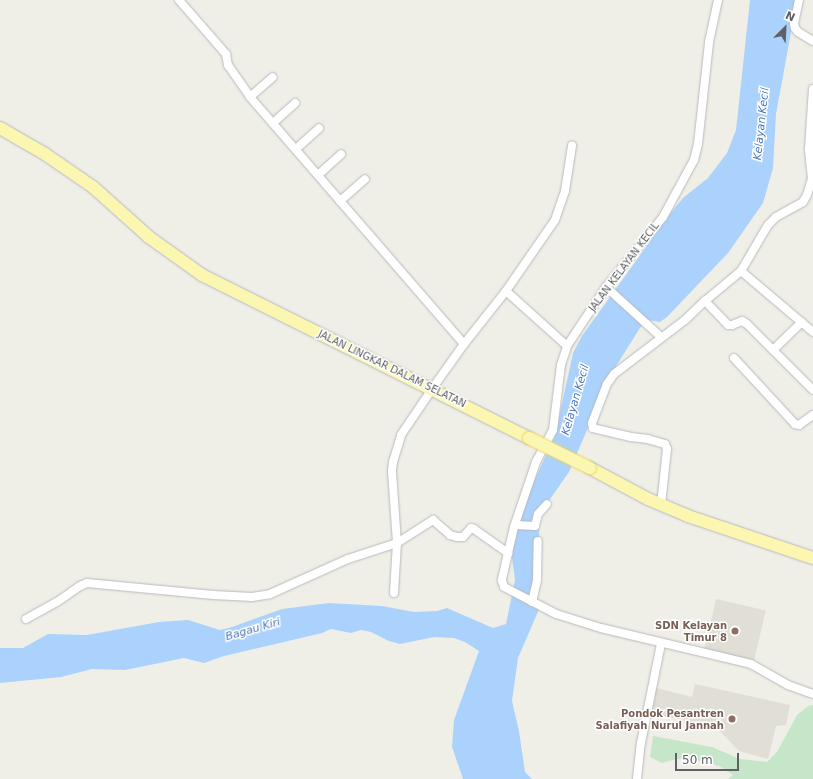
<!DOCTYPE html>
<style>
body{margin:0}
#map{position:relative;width:813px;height:779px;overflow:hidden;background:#f0efe7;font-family:"DejaVu Sans",sans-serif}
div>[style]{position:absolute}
.education>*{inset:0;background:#e0ded5;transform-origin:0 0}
.green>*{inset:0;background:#c5e6c8}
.water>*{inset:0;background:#abd2fc}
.roads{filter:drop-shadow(0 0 1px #b7b9bd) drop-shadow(0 0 1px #b7b9bd)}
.minor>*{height:8px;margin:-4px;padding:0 4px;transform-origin:4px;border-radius:4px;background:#fff}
.primary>*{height:12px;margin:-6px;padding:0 6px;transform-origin:6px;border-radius:6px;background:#fcf7b0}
.bridges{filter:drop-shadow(0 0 1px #edd263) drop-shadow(0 0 1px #edd263)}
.primary-bridge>*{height:12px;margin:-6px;padding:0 6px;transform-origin:6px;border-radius:6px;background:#fcf7b0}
.dots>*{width:11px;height:11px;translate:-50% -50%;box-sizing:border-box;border:2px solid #fff;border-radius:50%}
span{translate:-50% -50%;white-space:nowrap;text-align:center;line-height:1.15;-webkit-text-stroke:3px #fff;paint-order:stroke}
.street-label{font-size:10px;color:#5e6167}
.education-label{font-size:10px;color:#785e54;font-weight:700}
.right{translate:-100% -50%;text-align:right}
.water-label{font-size:11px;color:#4a76b7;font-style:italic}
.north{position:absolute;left:765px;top:8px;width:40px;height:40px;-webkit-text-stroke:3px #fff;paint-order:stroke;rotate:24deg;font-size:11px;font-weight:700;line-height:16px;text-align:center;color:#5e6167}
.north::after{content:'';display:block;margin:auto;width:14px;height:18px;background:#5e6167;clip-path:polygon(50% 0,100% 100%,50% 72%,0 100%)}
.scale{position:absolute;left:675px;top:753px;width:64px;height:18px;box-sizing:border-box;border:2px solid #5e6167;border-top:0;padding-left:5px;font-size:12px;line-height:14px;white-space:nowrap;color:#5e6167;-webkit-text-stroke:3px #fff;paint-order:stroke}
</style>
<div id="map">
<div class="education">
<div style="left:716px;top:599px;width:51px;height:53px;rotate:13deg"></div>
<div style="clip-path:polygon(695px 684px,790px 705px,786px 725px,776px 726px,768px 759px,739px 751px,717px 728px,650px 713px,656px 688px,692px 697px)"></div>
</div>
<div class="green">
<div style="clip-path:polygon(813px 705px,813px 779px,728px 779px,733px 775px,721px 767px,706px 762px,691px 759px,676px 759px,662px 763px,650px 757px,653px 736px,712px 747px,740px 759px,767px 762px,777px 752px,797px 715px,808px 706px)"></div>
</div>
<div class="water">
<div style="clip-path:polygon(750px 0,797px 0,776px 114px,773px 168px,763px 203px,728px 253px,667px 317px,660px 322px,648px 320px,640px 328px,611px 374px,569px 472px,541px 512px,539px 523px,540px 574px,535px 596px,540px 607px,518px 658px,512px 701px,519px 731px,525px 772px,532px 779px,463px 779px,452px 747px,454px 720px,479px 651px,465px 642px,454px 638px,434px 637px,400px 644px,389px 641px,371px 632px,361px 630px,351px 633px,331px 629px,322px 633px,224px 656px,204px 663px,184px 658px,125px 670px,92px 669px,61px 677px,0 683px,0 648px,23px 648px,48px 634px,87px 635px,159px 622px,188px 620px,220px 630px,232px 627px,282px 609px,329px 603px,382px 606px,414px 612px,437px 611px,447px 608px,493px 628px,506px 624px,515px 580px,511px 550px,529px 492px,555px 436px,573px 353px,582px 336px,666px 219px,683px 198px,708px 178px,727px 153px,736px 130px)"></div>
</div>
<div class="roads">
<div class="minor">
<div style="left:179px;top:0;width:72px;rotate:49deg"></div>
<div style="left:226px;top:54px;width:11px;rotate:80deg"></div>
<div style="left:228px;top:65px;width:39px;rotate:55deg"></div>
<div style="left:250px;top:97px;width:327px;rotate:49.1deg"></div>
<div style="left:799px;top:0;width:24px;rotate:102deg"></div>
<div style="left:794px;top:23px;width:5px;rotate:79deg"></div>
<div style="left:795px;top:28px;width:5px;rotate:53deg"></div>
<div style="left:798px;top:32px;width:17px;rotate:31deg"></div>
<div style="left:250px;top:97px;width:30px;rotate:-41deg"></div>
<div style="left:273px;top:123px;width:30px;rotate:-42deg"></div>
<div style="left:296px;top:149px;width:31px;rotate:-42deg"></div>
<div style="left:318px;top:175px;width:31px;rotate:-42deg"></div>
<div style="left:340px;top:201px;width:33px;rotate:-41deg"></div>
<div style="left:741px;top:271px;width:94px;rotate:40.3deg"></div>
<div style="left:606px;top:287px;width:74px;rotate:42.3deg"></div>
<div style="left:506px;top:291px;width:82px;rotate:42deg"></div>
<div style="left:705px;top:301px;width:33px;rotate:46deg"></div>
<div style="left:728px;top:325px;width:4px"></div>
<div style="left:732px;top:325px;width:11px;rotate:-22deg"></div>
<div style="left:742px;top:321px;width:6px;rotate:31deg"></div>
<div style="left:747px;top:324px;width:93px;rotate:45deg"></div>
<div style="left:773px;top:350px;width:40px;rotate:-44deg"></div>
<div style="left:734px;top:358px;width:90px;rotate:47.3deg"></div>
<div style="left:795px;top:424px;width:4px;rotate:14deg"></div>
<div style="left:799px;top:425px;width:17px;rotate:-36deg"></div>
<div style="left:661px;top:505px;width:56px;rotate:-83.9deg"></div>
<div style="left:667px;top:449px;width:5px;rotate:-112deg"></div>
<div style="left:665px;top:444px;width:18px;rotate:-164deg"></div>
<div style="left:648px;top:439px;width:17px;rotate:-173deg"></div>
<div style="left:631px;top:437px;width:39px;rotate:-167deg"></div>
<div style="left:593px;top:428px;width:5px;rotate:-101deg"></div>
<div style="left:592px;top:423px;width:42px;rotate:-69deg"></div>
<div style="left:607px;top:384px;width:12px;rotate:-55deg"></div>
<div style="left:614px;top:374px;width:89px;rotate:-37.3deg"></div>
<div style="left:685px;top:320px;width:28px;rotate:-44deg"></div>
<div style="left:705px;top:301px;width:47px;rotate:-39.8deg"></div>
<div style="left:741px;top:271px;width:53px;rotate:-59.6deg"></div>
<div style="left:768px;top:225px;width:11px;rotate:-45deg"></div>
<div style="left:776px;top:217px;width:31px;rotate:-29deg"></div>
<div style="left:803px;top:202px;width:8px;rotate:-60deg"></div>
<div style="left:807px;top:195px;width:17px;rotate:-73deg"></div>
<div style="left:812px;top:179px;width:30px;rotate:-96deg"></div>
<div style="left:809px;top:149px;width:60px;rotate:-86.2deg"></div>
<div style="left:514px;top:527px;width:3px;rotate:-45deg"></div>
<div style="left:516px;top:525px;width:19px;rotate:3deg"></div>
<div style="left:535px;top:526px;width:12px;rotate:-76deg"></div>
<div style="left:538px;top:514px;width:13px;rotate:-48deg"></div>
<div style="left:508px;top:553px;width:27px;rotate:-77deg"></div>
<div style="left:514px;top:527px;width:69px;rotate:-71.3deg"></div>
<div style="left:536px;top:462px;width:36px;rotate:-62deg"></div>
<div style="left:553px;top:430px;width:65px;rotate:-83deg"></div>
<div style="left:561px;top:365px;width:20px;rotate:-72deg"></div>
<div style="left:567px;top:346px;width:71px;rotate:-56.5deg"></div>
<div style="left:606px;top:287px;width:90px;rotate:-50.8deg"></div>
<div style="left:663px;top:217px;width:65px;rotate:-61.5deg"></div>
<div style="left:694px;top:160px;width:16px;rotate:-76deg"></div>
<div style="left:698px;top:144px;width:103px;rotate:-83.8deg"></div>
<div style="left:709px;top:42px;width:43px;rotate:-77.9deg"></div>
<div style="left:394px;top:593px;width:50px;rotate:-86.6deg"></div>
<div style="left:397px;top:543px;width:72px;rotate:-94deg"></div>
<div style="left:392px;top:471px;width:9px;rotate:-84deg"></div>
<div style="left:393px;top:462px;width:28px;rotate:-73deg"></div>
<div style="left:401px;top:435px;width:55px;rotate:-56deg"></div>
<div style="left:432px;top:389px;width:55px;rotate:-54.6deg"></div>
<div style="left:464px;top:344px;width:68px;rotate:-51.6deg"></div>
<div style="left:506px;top:291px;width:86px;rotate:-55.4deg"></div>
<div style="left:555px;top:220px;width:31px;rotate:-71deg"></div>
<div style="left:565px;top:191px;width:46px;rotate:-81.2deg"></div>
<div style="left:532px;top:602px;width:23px;rotate:-77deg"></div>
<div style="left:537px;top:580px;width:39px;rotate:-89deg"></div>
<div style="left:26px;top:619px;width:35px;rotate:-29deg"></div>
<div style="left:57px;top:602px;width:28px;rotate:-35deg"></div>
<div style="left:80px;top:586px;width:8px;rotate:-23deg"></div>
<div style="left:87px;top:583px;width:127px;rotate:5.4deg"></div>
<div style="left:213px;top:595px;width:39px;rotate:3deg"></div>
<div style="left:252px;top:597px;width:18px;rotate:-9deg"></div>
<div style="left:270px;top:594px;width:85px;rotate:-24.2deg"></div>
<div style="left:348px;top:559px;width:52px;rotate:-18.1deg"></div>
<div style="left:397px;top:543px;width:43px;rotate:-32.6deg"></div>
<div style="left:433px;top:520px;width:23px;rotate:41deg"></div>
<div style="left:450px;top:535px;width:7px;rotate:16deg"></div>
<div style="left:457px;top:537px;width:6px"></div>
<div style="left:463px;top:537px;width:12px;rotate:-48deg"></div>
<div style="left:471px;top:528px;width:3px;rotate:18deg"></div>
<div style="left:474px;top:529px;width:42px;rotate:35.2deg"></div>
<div style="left:508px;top:553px;width:28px;rotate:103deg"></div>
<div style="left:502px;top:580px;width:7px;rotate:74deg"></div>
<div style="left:504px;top:587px;width:59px;rotate:27.4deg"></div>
<div style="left:556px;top:614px;width:47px;rotate:17.3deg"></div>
<div style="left:601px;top:628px;width:154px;rotate:13.5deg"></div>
<div style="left:751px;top:664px;width:43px;rotate:29.6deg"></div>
<div style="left:788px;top:685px;width:27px;rotate:20deg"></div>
<div style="left:637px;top:779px;width:36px;rotate:-84deg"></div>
<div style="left:641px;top:743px;width:101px;rotate:-78.6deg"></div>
</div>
<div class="primary">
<div style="left:0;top:128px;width:52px;rotate:30deg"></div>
<div style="left:45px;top:154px;width:58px;rotate:34.5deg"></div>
<div style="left:93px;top:187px;width:75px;rotate:41.8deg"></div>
<div style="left:149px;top:237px;width:65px;rotate:35.6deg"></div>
<div style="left:202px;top:275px;width:365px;rotate:26.5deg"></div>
<div style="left:590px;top:468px;width:66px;rotate:28.1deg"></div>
<div style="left:648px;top:499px;width:43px;rotate:23deg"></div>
<div style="left:688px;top:516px;width:132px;rotate:18.6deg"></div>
</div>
</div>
<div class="bridges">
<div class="primary-bridge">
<div style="left:529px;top:438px;width:68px;rotate:26.2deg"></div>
</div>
</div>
<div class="dots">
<div style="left:735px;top:631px;background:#8d6e63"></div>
<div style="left:732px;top:719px;background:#8d6e63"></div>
</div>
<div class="street-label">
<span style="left:624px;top:267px;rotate:-53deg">JALAN KELAYAN KECIL</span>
<span style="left:392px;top:369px;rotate:26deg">JALAN LINGKAR DALAM SELATAN</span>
</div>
<div class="education-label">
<span class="right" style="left:727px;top:631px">SDN Kelayan<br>Timur 8</span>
<span class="right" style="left:724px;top:719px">Pondok Pesantren<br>Salafiyah Nurul Jannah</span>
</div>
<div class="water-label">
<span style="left:762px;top:124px;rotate:-84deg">Kelayan Kecil</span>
<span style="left:576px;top:400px;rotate:-74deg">Kelayan Kecil</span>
<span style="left:253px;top:630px;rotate:-16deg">Bagau Kiri</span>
</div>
<div class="north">N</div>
<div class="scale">50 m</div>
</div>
